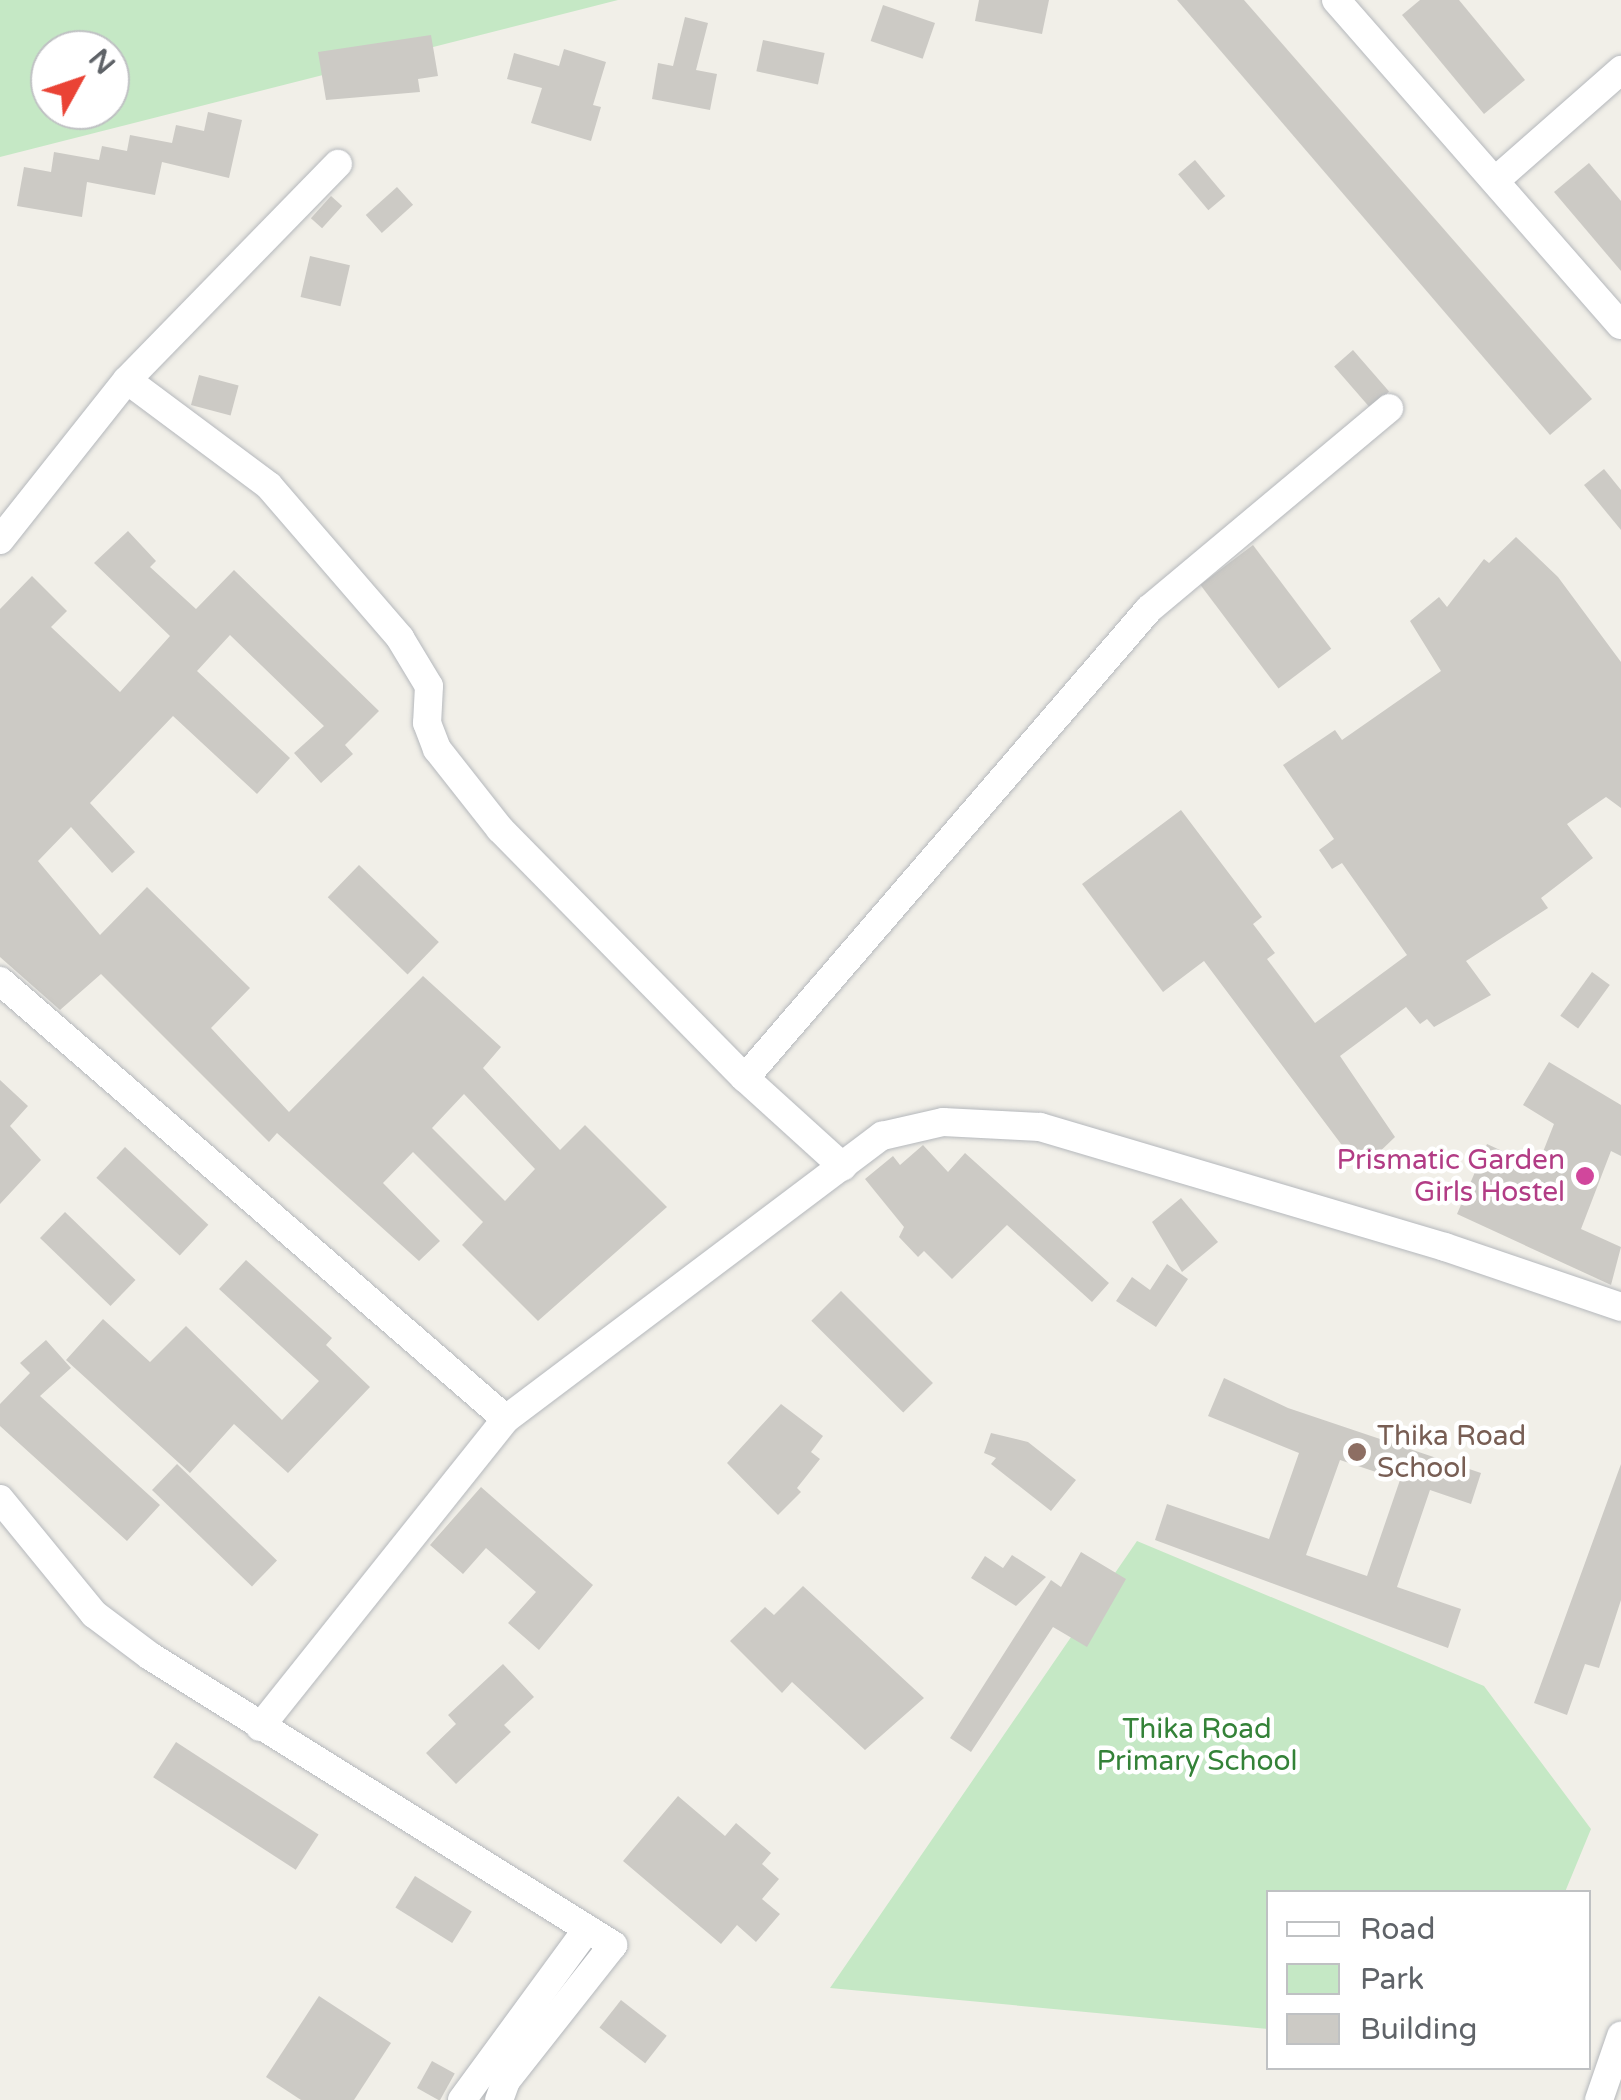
<!DOCTYPE html>
<style>
body{margin:0}
#map{position:relative;width:1621px;height:2100px;overflow:hidden;background:#f1efe8;font-family:"Varela Round",sans-serif}
div>[style]{position:absolute}
.green>*{inset:0;background:#c5e8c5}
.building>*{inset:0;background:#cccac5;transform-origin:0 0}
.roads{filter:drop-shadow(0 0 2px #b5b8bc) drop-shadow(0 0 2px #b5b8bc)}
.minor>*{height:28px;margin:-14px;padding:0 14px;transform-origin:14px;border-radius:14px;background:#fff}
.dots>*{width:28px;height:28px;translate:-50% -50%;box-sizing:border-box;border:5px solid #fff;border-radius:50%}
span{translate:-50% -50%;white-space:nowrap;text-align:center;line-height:1.15;-webkit-text-stroke:9px #fff;paint-order:stroke}
.hotel-label{font-size:28px;color:#b23c85}
.right{translate:-100% -50%;text-align:right}
.education-label{font-size:28px;color:#785e54}
.left{translate:0 -50%;text-align:left}
.park-label{font-size:28px;color:#348238}
.legend{position:absolute;left:1266px;top:1890px;width:325px;height:180px;box-sizing:border-box;background:#fff;border:2px solid #bfc1c3;margin:0;padding:12px 18px;list-style:none;font-size:30px;color:#5f6368}
.legend li{display:flex;align-items:center;gap:20px;height:50px}
.legend b{width:50px;border:2px solid #bfc1c3}
.north{position:absolute;left:30px;top:30px;width:100px;height:100px;box-sizing:border-box;background:#fff;border:2px solid #bfc1c3;border-radius:50%;rotate:50deg;font-size:28px;font-weight:700;line-height:40px;text-align:center;color:#5f6368}
.north::after{content:'';display:block;margin:auto;width:35px;height:45px;background:#ea4335;clip-path:polygon(50% 0,100% 100%,50% 72%,0 100%)}
</style>
<div id="map">
<div class="green">
<div style="clip-path:polygon(evenodd,0 0,618px 0,0 157px,0 0,50px 50px,110px 50px,110px 110px,50px 110px,50px 50px)"></div>
<div style="clip-path:polygon(1137px 1541px,1484px 1686px,1591px 1829px,1565px 1892px,1268px 1892px,1268px 2029px,830px 1988px)"></div>
</div>
<div class="building">
<div style="clip-path:polygon(979px 0,1049px 0,1042px 34px,975px 21px)"></div>
<div style="clip-path:polygon(1177px 0,1244px 0,1592px 399px,1550px 435px)"></div>
<div style="clip-path:polygon(1420px 0,1459px 0,1525px 80px,1484px 114px,1402px 15px)"></div>
<div style="left:883px;top:5px;width:55px;height:38px;rotate:19deg"></div>
<div style="clip-path:polygon(685px 17px,708px 23px,696px 70px,717px 74px,710px 110px,652px 99px,658px 63px,673px 66px)"></div>
<div style="clip-path:polygon(431px 35px,438px 76px,418px 79px,420px 92px,326px 100px,318px 52px)"></div>
<div style="left:763px;top:40px;width:63px;height:32px;rotate:12deg"></div>
<div style="clip-path:polygon(564px 49px,606px 62px,593px 105px,601px 107px,591px 141px,531px 123px,542px 88px,507px 79px,514px 53px,559px 66px)"></div>
<div style="clip-path:polygon(208px 112px,242px 120px,229px 178px,162px 162px,155px 195px,87px 182px,82px 217px,17px 206px,24px 167px,51px 172px,54px 152px,99px 160px,102px 146px,127px 151px,130px 135px,172px 143px,176px 125px,204px 131px)"></div>
<div style="left:1195px;top:160px;width:47px;height:22px;rotate:50deg"></div>
<div style="clip-path:polygon(1589px 163px,1621px 201px,1621px 271px,1554px 192px)"></div>
<div style="left:397px;top:187px;width:24px;height:42px;rotate:48deg"></div>
<div style="left:331px;top:196px;width:15px;height:30px;rotate:42deg"></div>
<div style="left:310px;top:256px;width:41px;height:42px;rotate:13deg"></div>
<div style="left:1353px;top:350px;width:55px;height:25px;rotate:49deg"></div>
<div style="left:199px;top:375px;width:41px;height:31px;rotate:15deg"></div>
<div style="clip-path:polygon(1604px 469px,1621px 490px,1621px 530px,1584px 485px)"></div>
<div style="clip-path:polygon(evenodd,128px 531px,156px 561px,150px 567px,196px 609px,234px 570px,379px 711px,345px 745px,353px 754px,321px 783px,294px 753px,324px 726px,230px 635px,197px 671px,290px 758px,257px 794px,173px 716px,90px 803px,135px 852px,112px 873px,71px 827px,38px 861px,100px 935px,147px 887px,250px 988px,211px 1028px,289px 1112px,423px 976px,501px 1047px,483px 1068px,560px 1150px,585px 1125px,667px 1207px,538px 1321px,462px 1245px,483px 1222px,413px 1152px,383px 1183px,440px 1241px,419px 1261px,277px 1133px,269px 1142px,101px 974px,60px 1010px,0 957px,0 609px,32px 576px,67px 611px,51px 627px,120px 692px,170px 636px,94px 563px,128px 531px,464px 1094px,535px 1169px,505px 1201px,432px 1128px,464px 1094px)"></div>
<div style="clip-path:polygon(1516px 537px,1558px 577px,1621px 662px,1621px 808px,1606px 797px,1567px 824px,1593px 858px,1541px 898px,1548px 908px,1466px 961px,1491px 995px,1434px 1027px,1427px 1019px,1420px 1024px,1406px 1007px,1340px 1056px,1395px 1137px,1369px 1162px,1365px 1157px,1356px 1164px,1204px 961px,1163px 992px,1082px 884px,1181px 810px,1262px 917px,1253px 924px,1275px 953px,1267px 959px,1315px 1023px,1407px 955px,1342px 863px,1332px 869px,1319px 850px,1334px 839px,1283px 765px,1335px 730px,1342px 740px,1441px 671px,1410px 621px,1439px 597px,1447px 607px,1484px 559px,1489px 563px)"></div>
<div style="left:1253px;top:545px;width:130px;height:66px;rotate:53deg"></div>
<div style="left:359px;top:865px;width:111px;height:45px;rotate:44deg"></div>
<div style="left:1592px;top:972px;width:22px;height:54px;rotate:36deg"></div>
<div style="clip-path:polygon(1549px 1062px,1621px 1105px,1621px 1156px,1611px 1151px,1581px 1229px,1621px 1247px,1611px 1285px,1457px 1214px,1487px 1144px,1537px 1167px,1554px 1124px,1523px 1105px)"></div>
<div style="clip-path:polygon(0 1080px,28px 1106px,10px 1126px,41px 1160px,0 1204px)"></div>
<div style="clip-path:polygon(923px 1145px,948px 1172px,965px 1153px,1109px 1283px,1092px 1302px,1007px 1225px,952px 1279px,924px 1251px,918px 1257px,899px 1237px,904px 1227px,865px 1179px,893px 1156px,900px 1165px)"></div>
<div style="left:125px;top:1147px;width:114px;height:42px;rotate:43deg"></div>
<div style="clip-path:polygon(1181px 1198px,1218px 1242px,1182px 1272px,1152px 1222px)"></div>
<div style="left:65px;top:1212px;width:98px;height:36px;rotate:44deg"></div>
<div style="clip-path:polygon(246px 1260px,332px 1338px,326px 1345px,370px 1387px,288px 1473px,234px 1424px,190px 1473px,66px 1360px,103px 1319px,150px 1362px,186px 1326px,282px 1420px,319px 1381px,219px 1289px)"></div>
<div style="clip-path:polygon(1167px 1264px,1188px 1279px,1156px 1327px,1116px 1301px,1132px 1277px,1150px 1290px)"></div>
<div style="left:841px;top:1291px;width:130px;height:42px;rotate:45deg"></div>
<div style="clip-path:polygon(46px 1340px,71px 1368px,40px 1396px,160px 1505px,127px 1541px,0 1426px,0 1404px,30px 1373px,20px 1363px)"></div>
<div style="clip-path:polygon(evenodd,1224px 1378px,1288px 1408px,1481px 1473px,1471px 1504px,1430px 1490px,1397px 1587px,1461px 1609px,1448px 1648px,1155px 1540px,1167px 1504px,1269px 1539px,1299px 1453px,1208px 1416px,1224px 1378px,1340px 1460px,1400px 1480px,1367px 1576px,1306px 1555px,1340px 1460px)"></div>
<div style="clip-path:polygon(781px 1404px,823px 1436px,811px 1452px,820px 1459px,797px 1488px,801px 1492px,778px 1515px,727px 1463px)"></div>
<div style="clip-path:polygon(991px 1433px,1028px 1442px,1076px 1480px,1051px 1511px,991px 1464px,996px 1458px,984px 1453px)"></div>
<div style="left:177px;top:1464px;width:139px;height:36px;rotate:44deg"></div>
<div style="clip-path:polygon(1621px 1464px,1621px 1600px,1599px 1668px,1585px 1664px,1567px 1715px,1534px 1703px)"></div>
<div style="clip-path:polygon(481px 1487px,593px 1585px,539px 1650px,508px 1623px,536px 1592px,486px 1548px,463px 1574px,430px 1545px)"></div>
<div style="clip-path:polygon(1081px 1552px,1126px 1579px,1087px 1647px,1053px 1627px,971px 1752px,950px 1738px,1051px 1580px,1061px 1587px)"></div>
<div style="clip-path:polygon(1012px 1555px,1046px 1577px,1016px 1606px,971px 1578px,985px 1556px,1003px 1568px)"></div>
<div style="clip-path:polygon(803px 1586px,924px 1698px,865px 1750px,792px 1682px,782px 1693px,730px 1641px,765px 1607px,774px 1615px)"></div>
<div style="clip-path:polygon(503px 1664px,534px 1697px,504px 1725px,511px 1732px,456px 1784px,426px 1753px,456px 1724px,448px 1715px)"></div>
<div style="left:176px;top:1742px;width:170px;height:42px;rotate:33deg"></div>
<div style="clip-path:polygon(678px 1796px,725px 1836px,736px 1823px,771px 1853px,762px 1864px,779px 1879px,762px 1899px,780px 1914px,756px 1942px,737px 1925px,721px 1944px,623px 1861px)"></div>
<div style="left:415px;top:1876px;width:67px;height:37px;rotate:32deg"></div>
<div style="clip-path:polygon(319px 1996px,391px 2043px,354px 2100px,301px 2100px,266px 2077px)"></div>
<div style="left:621px;top:2000px;width:58px;height:35px;rotate:38deg"></div>
<div style="left:432px;top:2061px;width:26px;height:31px;rotate:29deg"></div>
</div>
<div class="roads">
<div class="minor">
<div style="left:1336px;top:0;width:432px;rotate:48.8deg"></div>
<div style="left:1496px;top:180px;width:167px;rotate:-41.3deg"></div>
<div style="left:127px;top:380px;width:177px;rotate:36.7deg"></div>
<div style="left:269px;top:486px;width:201px;rotate:49.2deg"></div>
<div style="left:400px;top:638px;width:56px;rotate:58.9deg"></div>
<div style="left:429px;top:686px;width:37px;rotate:93deg"></div>
<div style="left:427px;top:723px;width:28px;rotate:69deg"></div>
<div style="left:437px;top:749px;width:102px;rotate:51.8deg"></div>
<div style="left:500px;top:829px;width:349px;rotate:45.5deg"></div>
<div style="left:745px;top:1078px;width:132px;rotate:42.2deg"></div>
<div style="left:0;top:540px;width:204px;rotate:-51.6deg"></div>
<div style="left:127px;top:380px;width:302px;rotate:-45.7deg"></div>
<div style="left:0;top:981px;width:669px;rotate:40.88deg"></div>
<div style="left:745px;top:1078px;width:619px;rotate:-49.26deg"></div>
<div style="left:1149px;top:609px;width:313px;rotate:-39.9deg"></div>
<div style="left:0;top:1499px;width:149px;rotate:50.7deg"></div>
<div style="left:94px;top:1614px;width:70px;rotate:36.9deg"></div>
<div style="left:150px;top:1656px;width:546px;rotate:31.97deg"></div>
<div style="left:613px;top:1945px;width:173px;rotate:128.2deg"></div>
<div style="left:506px;top:2081px;width:20px;rotate:110deg"></div>
<div style="left:260px;top:1727px;width:394px;rotate:-51.4deg"></div>
<div style="left:506px;top:1419px;width:471px;rotate:-37deg"></div>
<div style="left:882px;top:1136px;width:63px;rotate:-12.9deg"></div>
<div style="left:943px;top:1122px;width:97px;rotate:3deg"></div>
<div style="left:1040px;top:1127px;width:422px;rotate:16.5deg"></div>
<div style="left:1445px;top:1247px;width:186px;rotate:18.8deg"></div>
<div style="left:462px;top:2100px;width:212px;rotate:-53.8deg"></div>
<div style="left:1599px;top:2100px;width:68px;rotate:-71deg"></div>
</div>
</div>
<div class="dots">
<div style="left:1585px;top:1176px;background:#d1479c"></div>
<div style="left:1357px;top:1452px;background:#8d6e63"></div>
</div>
<div class="hotel-label">
<span class="right" style="left:1565px;top:1176px">Prismatic Garden<br>Girls Hostel</span>
</div>
<div class="education-label">
<span class="left" style="left:1377px;top:1452px">Thika Road<br>School</span>
</div>
<div class="park-label">
<span style="left:1197px;top:1745px">Thika Road<br>Primary School</span>
</div>
<ul class="legend">
<li><b style="height:12px;background:#fff"></b>Road</li>
<li><b style="height:28px;background:#c5e8c5"></b>Park</li>
<li><b style="height:28px;background:#cccac5"></b>Building</li>
</ul>
<div class="north">N</div>
</div>
